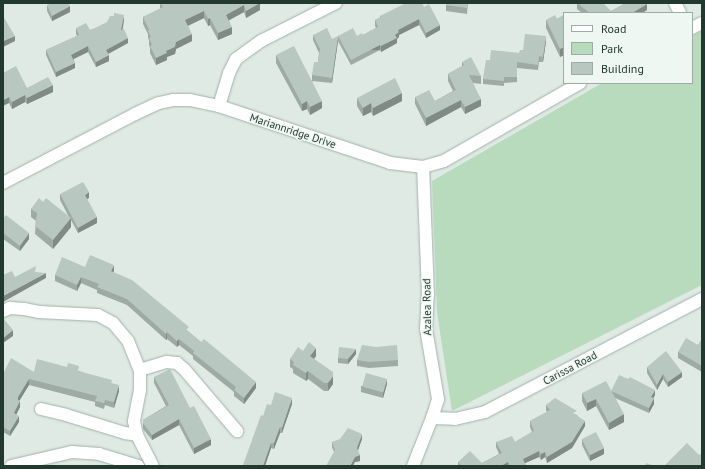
<!DOCTYPE html>
<style>
body{margin:0}
#map{position:relative;width:705px;height:469px;overflow:hidden;background:#dfeae4;font-family:"PT Sans",sans-serif}
div>[style]{position:absolute}
.green>*{inset:0;background:#b8dbbd}
.roads{filter:drop-shadow(0 0 1px #a2b1aa) drop-shadow(0 0 1px #a2b1aa)}
.minor>*{height:12px;margin:-6px;padding:0 6px;transform-origin:6px;border-radius:6px;background:#fff}
.wall>*{inset:0;background:#9eaba4}
.shaded-wall>*{inset:0;background:#818b86;transform-origin:0 0}
.building>*{inset:0;background:#b8c7bf;transform-origin:0 0}
span{translate:-50% -50%;white-space:nowrap;text-align:center;line-height:1.15;-webkit-text-stroke:3px #eff7f2;paint-order:stroke}
.street-label{font-size:11px;color:#21392f}
.frame{position:absolute;inset:0;border:4px solid #21392f;pointer-events:none}
.legend{position:absolute;left:563px;top:12px;width:130px;height:72px;box-sizing:border-box;background:#eff7f2;border:1px solid #9daba4;margin:0;padding:5px 7px;list-style:none;font-size:12px;color:#21392f}
.legend li{display:flex;align-items:center;gap:8px;height:20px}
.legend b{width:20px;border:1px solid #9daba4}
</style>
<div id="map">
<div class="green">
<div style="clip-path:polygon(702px 31px,702px 285px,452px 411px,437px 312px,432px 181px,602px 83px,692px 83px,692px 36px)"></div>
</div>
<div class="roads">
<div class="minor">
<div style="left:675px;top:3px;width:11px;rotate:63deg"></div>
<div style="left:692px;top:28px;width:11px;rotate:-27deg"></div>
<div style="left:219px;top:106px;width:34px;rotate:-73deg"></div>
<div style="left:229px;top:73px;width:16px;rotate:-63deg"></div>
<div style="left:236px;top:59px;width:31px;rotate:-36deg"></div>
<div style="left:261px;top:41px;width:84px;rotate:-26.9deg"></div>
<div style="left:3px;top:183px;width:149px;rotate:-27.6deg"></div>
<div style="left:135px;top:114px;width:26px;rotate:-25deg"></div>
<div style="left:159px;top:103px;width:14px;rotate:-12deg"></div>
<div style="left:173px;top:100px;width:17px"></div>
<div style="left:190px;top:100px;width:30px;rotate:12deg"></div>
<div style="left:219px;top:106px;width:180px;rotate:18.4deg"></div>
<div style="left:390px;top:163px;width:33px;rotate:7deg"></div>
<div style="left:423px;top:167px;width:22px;rotate:-16deg"></div>
<div style="left:444px;top:161px;width:157px;rotate:-29.8deg"></div>
<div style="left:3px;top:311px;width:8px;rotate:-23deg"></div>
<div style="left:10px;top:308px;width:14px;rotate:4deg"></div>
<div style="left:24px;top:309px;width:15px;rotate:11deg"></div>
<div style="left:39px;top:312px;width:59px;rotate:2.9deg"></div>
<div style="left:98px;top:315px;width:17px;rotate:28deg"></div>
<div style="left:113px;top:323px;width:23px;rotate:50deg"></div>
<div style="left:128px;top:341px;width:31px;rotate:68deg"></div>
<div style="left:140px;top:370px;width:20px;rotate:90deg"></div>
<div style="left:140px;top:390px;width:32px;rotate:101deg"></div>
<div style="left:134px;top:421px;width:14px;rotate:78deg"></div>
<div style="left:137px;top:435px;width:35px;rotate:63deg"></div>
<div style="left:140px;top:370px;width:28px;rotate:-17deg"></div>
<div style="left:167px;top:362px;width:10px;rotate:6deg"></div>
<div style="left:177px;top:363px;width:9px;rotate:41deg"></div>
<div style="left:184px;top:369px;width:82px;rotate:49.5deg"></div>
<div style="left:41px;top:409px;width:26px;rotate:13deg"></div>
<div style="left:66px;top:415px;width:62px;rotate:17deg"></div>
<div style="left:125px;top:433px;width:12px;rotate:9deg"></div>
<div style="left:432px;top:418px;width:23px;rotate:2deg"></div>
<div style="left:455px;top:419px;width:31px;rotate:-13deg"></div>
<div style="left:485px;top:412px;width:245px;rotate:-27.5deg"></div>
<div style="left:11px;top:466px;width:63px;rotate:-12.9deg"></div>
<div style="left:72px;top:452px;width:27px;rotate:4deg"></div>
<div style="left:99px;top:454px;width:41px;rotate:17.1deg"></div>
<div style="left:413px;top:466px;width:52px;rotate:-68.4deg"></div>
<div style="left:432px;top:418px;width:20px;rotate:-72deg"></div>
<div style="left:438px;top:399px;width:71px;rotate:-99.7deg"></div>
<div style="left:426px;top:329px;width:34px;rotate:-87deg"></div>
<div style="left:428px;top:295px;width:128px;rotate:-92.2deg"></div>
</div>
</div>
<div class="wall">
<div style="clip-path:polygon(160px 3px,260px 3px,260px 10px,246px 18px,244px 12px,229px 20px,232px 34px,218px 40px,210px 25px,208px 26px,204px 18px,188px 26px,192px 41px,176px 49px,175px 54px,167px 57px,167px 60px,156px 65px,150px 53px,150px 48px,149px 45px,149px 40px,148px 38px,148px 34px,143px 24px,143px 17px,160px 9px)"></div>
<div style="clip-path:polygon(446px 3px,468px 3px,467px 14px,446px 11px)"></div>
<div style="clip-path:polygon(577px 3px,611px 11px,624px 4px,623px 3px,646px 3px,647px 10px,642px 13px,582px 13px,577px 9px)"></div>
<div style="clip-path:polygon(47px 5px,70px 12px,52px 21px,47px 11px)"></div>
<div style="clip-path:polygon(424px 7px,440px 30px,426px 38px,419px 25px,399px 35px,399px 37px,397px 39px,397px 43px,381px 52px,380px 50px,351px 65px,338px 41px,338px 36px,357px 36px,363px 35px,376px 28px,375px 26px,375px 20px,380px 18px,380px 16px)"></div>
<div style="clip-path:polygon(564px 15px,564px 55px,560px 57px,546px 28px,546px 20px,557px 19px)"></div>
<div style="clip-path:polygon(124px 20px,123px 29px,128px 43px,108px 54px,109px 61px,96px 67px,88px 52px,74px 59px,75px 68px,56px 77px,46px 55px,46px 50px,77px 36px,76px 34px,76px 28px,90px 30px)"></div>
<div style="clip-path:polygon(313px 35px,332px 39px,338px 41px,332px 83px,312px 81px,322px 108px,310px 115px,307px 109px,302px 111px,276px 63px,276px 55px,312px 81px,312px 75px,318px 62px,319px 53px,313px 40px)"></div>
<div style="clip-path:polygon(546px 41px,543px 62px,539px 62px,538px 70px,517px 68px,517px 82px,504px 83px,504px 86px,483px 84px,483px 79px,490px 60px,519px 53px,523px 50px)"></div>
<div style="clip-path:polygon(462px 62px,481px 76px,481px 84px,473px 83px,481px 106px,465px 114px,461px 107px,426px 126px,415px 104px,415px 97px,435px 101px,453px 91px,448px 81px,448px 74px,462px 66px)"></div>
<div style="clip-path:polygon(3px 73px,27px 88px,53px 92px,27px 104px,25px 102px,12px 109px,9px 103px)"></div>
<div style="clip-path:polygon(357px 98px,402px 101px,373px 116px,371px 112px,363px 116px,357px 106px)"></div>
<div style="clip-path:polygon(60px 194px,89px 198px,87px 199px,97px 223px,78px 233px,71px 220px,71px 227px,53px 249px,35px 234px,36px 221px,31px 217px,31px 209px,43px 202px,69px 217px,60px 200px)"></div>
<div style="clip-path:polygon(3px 219px,29px 239px,20px 251px,3px 239px)"></div>
<div style="clip-path:polygon(85px 267px,114px 271px,113px 272px,189px 332px,256px 388px,244px 404px,234px 396px,234px 392px,193px 359px,193px 356px,179px 345px,177px 347px,167px 339px,166px 340px,127px 305px,97px 293px,97px 290px,81px 283px,77px 291px,55px 281px,55px 275px)"></div>
<div style="clip-path:polygon(702px 339px,702px 372px,678px 358px,678px 352px,698px 345px)"></div>
<div style="clip-path:polygon(303px 351px,316px 356px,314px 359px,333px 384px,328px 391px,324px 391px,308px 379px,306px 381px,293px 373px,293px 369px,290px 367px,290px 359px)"></div>
<div style="clip-path:polygon(356px 354px,348px 364px,338px 363px,338px 358px)"></div>
<div style="clip-path:polygon(357px 360px,398px 360px,398px 366px,369px 368px,357px 366px)"></div>
<div style="clip-path:polygon(647px 367px,682px 377px,668px 387px,663px 379px,657px 390px,647px 373px)"></div>
<div style="clip-path:polygon(79px 371px,112px 383px,119px 391px,114px 408px,105px 405px,104px 409px,95px 406px,95px 402px,29px 385px,19px 401px,20px 407px,16px 415px,19px 422px,10px 436px,3px 432px,3px 374px,34px 372px)"></div>
<div style="clip-path:polygon(154px 377px,190px 408px,211px 445px,194px 454px,179px 425px,152px 440px,143px 429px,143px 420px,166px 406px,154px 383px)"></div>
<div style="clip-path:polygon(387px 384px,383px 398px,361px 392px,361px 386px)"></div>
<div style="clip-path:polygon(611px 391px,655px 395px,653px 398px,654px 404px,649px 413px,615px 398px,624px 422px,609px 430px,596px 406px,587px 411px,582px 401px,582px 393px)"></div>
<div style="clip-path:polygon(292px 404px,282px 433px,280px 433px,274px 449px,271px 448px,265px 466px,243px 466px,271px 405px)"></div>
<div style="clip-path:polygon(546px 405px,577px 415px,585px 426px,572px 448px,547px 463px,545px 457px,541px 460px,539px 457px,525px 463px,526px 466px,458px 466px,458px 462px,482px 463px,499px 454px,496px 447px,496px 442px,515px 442px,532px 432px,530px 427px,530px 421px,547px 412px,546px 410px)"></div>
<div style="clip-path:polygon(362px 439px,358px 450px,360px 461px,355px 462px,334px 452px,332px 447px,332px 442px)"></div>
<div style="clip-path:polygon(582px 439px,604px 454px,590px 461px,582px 445px)"></div>
</div>
<div class="shaded-wall">
<div style="clip-path:polygon(260px 3px,260px 10px,246px 18px,246px 11px)"></div>
<div style="clip-path:polygon(647px 4px,647px 10px,642px 13px,632px 13px)"></div>
<div style="clip-path:polygon(244px 5px,244px 12px,226px 22px,226px 15px)"></div>
<div style="clip-path:polygon(70px 6px,70px 12px,52px 21px,52px 16px)"></div>
<div style="clip-path:polygon(204px 11px,204px 18px,185px 27px,185px 20px)"></div>
<div style="clip-path:polygon(124px 15px,124px 20px,121px 35px,121px 30px)"></div>
<div style="clip-path:polygon(210px 18px,210px 25px,208px 26px,208px 19px)"></div>
<div style="clip-path:polygon(419px 19px,419px 25px,399px 35px,399px 37px,397px 39px,397px 43px,381px 52px,381px 46px,398px 30px)"></div>
<div style="clip-path:polygon(440px 25px,440px 30px,426px 38px,426px 33px)"></div>
<div style="clip-path:polygon(232px 27px,232px 34px,218px 40px,218px 33px)"></div>
<div style="clip-path:polygon(192px 34px,192px 41px,176px 49px,175px 54px,167px 57px,167px 60px,156px 65px,156px 58px,176px 42px)"></div>
<div style="clip-path:polygon(15px 36px,15px 41px,3px 47px,3px 41px)"></div>
<div style="clip-path:polygon(338px 36px,338px 41px,332px 83px,332px 78px)"></div>
<div style="clip-path:polygon(546px 36px,546px 41px,543px 62px,543px 57px)"></div>
<div style="clip-path:polygon(128px 38px,128px 43px,106px 55px,106px 50px)"></div>
<div style="left:380px;top:45px;width:5px;height:33px;rotate:90deg"></div>
<div style="clip-path:polygon(88px 46px,88px 52px,71px 60px,71px 55px)"></div>
<div style="clip-path:polygon(564px 47px,564px 55px,560px 57px,560px 49px)"></div>
<div style="clip-path:polygon(109px 55px,109px 61px,96px 67px,96px 62px)"></div>
<div style="clip-path:polygon(75px 63px,75px 68px,56px 77px,56px 72px)"></div>
<div style="clip-path:polygon(53px 85px,53px 92px,27px 104px,27px 98px)"></div>
<div style="clip-path:polygon(402px 93px,402px 101px,373px 116px,373px 108px)"></div>
<div style="clip-path:polygon(25px 95px,25px 102px,12px 109px,12px 102px)"></div>
<div style="clip-path:polygon(9px 97px,9px 103px,3px 106px,3px 100px)"></div>
<div style="clip-path:polygon(481px 99px,481px 106px,465px 114px,465px 107px)"></div>
<div style="clip-path:polygon(461px 100px,461px 107px,426px 126px,426px 118px)"></div>
<div style="clip-path:polygon(307px 101px,307px 109px,302px 111px,302px 104px)"></div>
<div style="clip-path:polygon(322px 101px,322px 108px,310px 115px,310px 107px)"></div>
<div style="clip-path:polygon(371px 103px,371px 112px,363px 116px,363px 108px)"></div>
<div style="clip-path:polygon(89px 192px,89px 198px,85px 200px,85px 195px)"></div>
<div style="clip-path:polygon(97px 217px,97px 223px,78px 233px,78px 228px)"></div>
<div style="clip-path:polygon(71px 218px,71px 227px,53px 249px,53px 240px)"></div>
<div style="clip-path:polygon(29px 233px,29px 239px,20px 251px,20px 246px)"></div>
<div style="clip-path:polygon(114px 265px,114px 271px,111px 277px,111px 271px)"></div>
<div style="clip-path:polygon(46px 273px,46px 278px,3px 302px,3px 296px)"></div>
<div style="clip-path:polygon(81px 277px,81px 283px,77px 291px,77px 285px)"></div>
<div style="clip-path:polygon(13px 330px,13px 336px,3px 343px,3px 338px)"></div>
<div style="clip-path:polygon(167px 332px,167px 339px,166px 340px,166px 334px)"></div>
<div style="clip-path:polygon(179px 339px,179px 345px,177px 347px,177px 341px)"></div>
<div style="clip-path:polygon(316px 348px,316px 356px,310px 364px,310px 356px)"></div>
<div style="clip-path:polygon(356px 349px,356px 354px,348px 364px,348px 359px)"></div>
<div style="clip-path:polygon(308px 371px,308px 379px,306px 381px,306px 373px)"></div>
<div style="clip-path:polygon(682px 372px,682px 377px,668px 387px,668px 382px)"></div>
<div style="clip-path:polygon(663px 374px,663px 379px,657px 390px,657px 385px)"></div>
<div style="clip-path:polygon(333px 376px,333px 384px,328px 391px,328px 383px)"></div>
<div style="clip-path:polygon(29px 379px,29px 385px,18px 403px,20px 401px,20px 407px,14px 419px,14px 413px,18px 397px)"></div>
<div style="clip-path:polygon(387px 379px,387px 384px,383px 398px,383px 392px)"></div>
<div style="clip-path:polygon(256px 382px,256px 388px,244px 404px,244px 398px)"></div>
<div style="clip-path:polygon(119px 385px,119px 391px,114px 408px,114px 402px)"></div>
<div style="clip-path:polygon(655px 390px,655px 395px,651px 403px,651px 397px)"></div>
<div style="clip-path:polygon(292px 398px,292px 404px,282px 433px,282px 428px)"></div>
<div style="clip-path:polygon(654px 398px,654px 404px,649px 413px,649px 408px)"></div>
<div style="clip-path:polygon(596px 399px,596px 406px,587px 411px,587px 403px)"></div>
<div style="clip-path:polygon(624px 414px,624px 422px,609px 430px,609px 423px)"></div>
<div style="clip-path:polygon(19px 416px,19px 422px,10px 436px,10px 431px)"></div>
<div style="clip-path:polygon(179px 419px,179px 425px,152px 440px,152px 435px)"></div>
<div style="clip-path:polygon(585px 421px,585px 426px,572px 448px,547px 463px,547px 457px)"></div>
<div style="clip-path:polygon(280px 427px,280px 433px,274px 449px,274px 443px)"></div>
<div style="clip-path:polygon(362px 434px,362px 439px,357px 453px,357px 448px)"></div>
<div style="clip-path:polygon(211px 439px,211px 445px,194px 454px,194px 448px)"></div>
<div style="clip-path:polygon(271px 443px,271px 448px,265px 466px,263px 466px)"></div>
<div style="clip-path:polygon(604px 448px,604px 454px,590px 461px,590px 455px)"></div>
<div style="clip-path:polygon(539px 451px,539px 457px,523px 464px,523px 459px)"></div>
<div style="clip-path:polygon(545px 452px,545px 457px,541px 460px,541px 454px)"></div>
<div style="clip-path:polygon(360px 455px,360px 461px,355px 462px,353px 466px,350px 466px,355px 457px)"></div>
<div style="clip-path:polygon(508px 462px,508px 466px,501px 466px)"></div>
</div>
<div class="building">
<div style="clip-path:polygon(51px 3px,68px 3px,70px 6px,52px 16px,47px 5px)"></div>
<div style="clip-path:polygon(160px 3px,260px 3px,246px 11px,244px 5px,226px 15px,232px 27px,218px 33px,210px 18px,208px 19px,204px 11px,185px 20px,192px 34px,176px 42px,175px 47px,166px 51px,167px 53px,156px 58px,150px 46px,152px 45px,149px 38px,151px 37px,148px 31px,149px 30px,143px 17px,163px 7px)"></div>
<div style="clip-path:polygon(406px 3px,422px 3px,424px 7px,429px 4px,440px 25px,426px 33px,419px 19px,398px 30px,399px 32px,395px 35px,397px 38px,381px 46px,380px 45px,351px 60px,338px 36px,353px 28px,357px 36px,362px 33px,363px 35px,378px 27px,375px 20px,381px 17px,380px 16px)"></div>
<div style="clip-path:polygon(446px 3px,467px 3px,467px 8px,446px 5px)"></div>
<div style="clip-path:polygon(577px 3px,603px 3px,611px 11px,626px 3px,646px 3px,647px 4px,632px 13px,590px 13px)"></div>
<div style="clip-path:polygon(114px 13px,124px 15px,121px 30px,124px 29px,128px 38px,106px 50px,109px 55px,96px 62px,88px 46px,71px 55px,75px 63px,56px 72px,46px 50px,79px 35px,76px 28px,86px 23px,90px 30px,95px 28px,107px 22px,110px 16px,114px 16px)"></div>
<div style="clip-path:polygon(555px 15px,557px 19px,564px 15px,564px 47px,560px 49px,546px 20px)"></div>
<div style="clip-path:polygon(3px 16px,15px 36px,3px 41px)"></div>
<div style="clip-path:polygon(327px 28px,332px 39px,338px 36px,332px 78px,312px 75px,314px 62px,318px 62px,320px 49px,313px 35px)"></div>
<div style="clip-path:polygon(525px 34px,546px 36px,543px 57px,539px 56px,538px 65px,517px 62px,517px 77px,504px 77px,504px 81px,483px 79px,486px 60px,490px 60px,491px 50px,519px 53px,520px 50px,523px 50px)"></div>
<div style="clip-path:polygon(294px 46px,322px 101px,310px 107px,307px 101px,302px 104px,276px 55px)"></div>
<div style="clip-path:polygon(471px 57px,481px 76px,469px 75px,481px 99px,465px 107px,461px 100px,426px 118px,415px 97px,429px 90px,435px 101px,456px 90px,448px 74px,464px 65px,462px 62px)"></div>
<div style="clip-path:polygon(16px 66px,27px 88px,48px 77px,53px 85px,27px 98px,25px 95px,12px 102px,9px 97px,3px 100px,3px 73px)"></div>
<div style="clip-path:polygon(395px 78px,402px 93px,373px 108px,371px 103px,363px 108px,357px 98px)"></div>
<div style="clip-path:polygon(83px 182px,89px 192px,85px 195px,97px 217px,78px 228px,60px 194px)"></div>
<div style="clip-path:polygon(39px 198px,43px 202px,46px 198px,71px 218px,53px 240px,35px 226px,37px 213px,31px 209px)"></div>
<div style="clip-path:polygon(6px 215px,29px 233px,20px 246px,3px 233px,3px 219px)"></div>
<div style="clip-path:polygon(90px 255px,114px 265px,111px 271px,132px 280px,189px 327px,186px 330px,201px 342px,204px 339px,256px 382px,244px 398px,234px 390px,236px 387px,193px 353px,194px 351px,179px 339px,177px 341px,167px 332px,166px 334px,127px 299px,97px 287px,99px 284px,81px 277px,77px 285px,55px 275px,62px 257px,85px 267px)"></div>
<div style="clip-path:polygon(36px 266px,35px 272px,46px 273px,3px 296px,3px 275px,12px 271px,15px 277px)"></div>
<div style="clip-path:polygon(3px 318px,13px 330px,3px 338px)"></div>
<div style="clip-path:polygon(686px 338px,698px 345px,702px 339px,702px 366px,678px 352px)"></div>
<div style="clip-path:polygon(309px 342px,316px 348px,310px 356px,333px 372px,333px 376px,328px 383px,324px 383px,308px 371px,306px 373px,293px 365px,294px 362px,290px 359px,298px 347px,303px 351px)"></div>
<div style="clip-path:polygon(362px 345px,376px 347px,397px 345px,398px 360px,369px 362px,357px 360px)"></div>
<div style="clip-path:polygon(339px 347px,356px 349px,348px 359px,338px 358px)"></div>
<div style="clip-path:polygon(666px 351px,682px 372px,668px 382px,663px 374px,657px 385px,647px 367px)"></div>
<div style="clip-path:polygon(11px 358px,34px 372px,37px 359px,67px 367px,68px 363px,79px 366px,78px 371px,112px 380px,111px 383px,119px 385px,114px 402px,105px 400px,104px 403px,95px 401px,97px 396px,29px 379px,18px 397px,18px 400px,20px 401px,14px 413px,19px 416px,10px 431px,3px 427px,3px 374px)"></div>
<div style="clip-path:polygon(170px 369px,190px 408px,194px 406px,211px 439px,194px 448px,179px 419px,152px 435px,143px 423px,143px 420px,169px 405px,154px 377px)"></div>
<div style="left:366px;top:373px;width:22px;height:14px;rotate:16deg"></div>
<div style="clip-path:polygon(619px 375px,628px 379px,630px 377px,655px 390px,651px 397px,654px 398px,649px 408px,611px 391px)"></div>
<div style="clip-path:polygon(606px 381px,624px 414px,609px 423px,596px 399px,587px 403px,582px 393px)"></div>
<div style="clip-path:polygon(275px 392px,292px 398px,282px 428px,280px 427px,274px 443px,271px 443px,263px 466px,245px 466px,243px 465px,261px 415px,263px 416px,267px 404px,271px 405px)"></div>
<div style="clip-path:polygon(555px 398px,577px 411px,573px 413px,585px 421px,572px 442px,547px 457px,545px 452px,541px 454px,539px 451px,523px 459px,526px 466px,510px 466px,508px 462px,501px 466px,461px 466px,458px 462px,470px 451px,482px 463px,502px 453px,496px 442px,512px 436px,515px 442px,534px 431px,530px 421px,550px 410px,546px 405px)"></div>
<div style="clip-path:polygon(348px 428px,362px 434px,357px 448px,360px 455px,355px 457px,350px 466px,326px 466px,335px 450px,332px 442px,340px 439px)"></div>
<div style="left:596px;top:432px;width:18px;height:16px;rotate:63deg"></div>
<div style="clip-path:polygon(687px 443px,699px 455px,702px 453px,702px 466px,665px 466px,665px 465px)"></div>
<div style="clip-path:polygon(646px 463px,655px 466px,645px 466px)"></div>
</div>
<div class="street-label">
<span style="left:293px;top:131px;rotate:18deg">Mariannridge Drive</span>
<span style="left:427px;top:307px;rotate:-91deg">Azalea Road</span>
<span style="left:570px;top:368px;rotate:-28deg">Carissa Road</span>
</div>
<div class="frame"></div>
<ul class="legend">
<li><b style="height:5px;background:#fff"></b>Road</li>
<li><b style="height:11px;background:#b8dbbd"></b>Park</li>
<li><b style="height:11px;background:#b8c7bf"></b>Building</li>
</ul>
</div>
